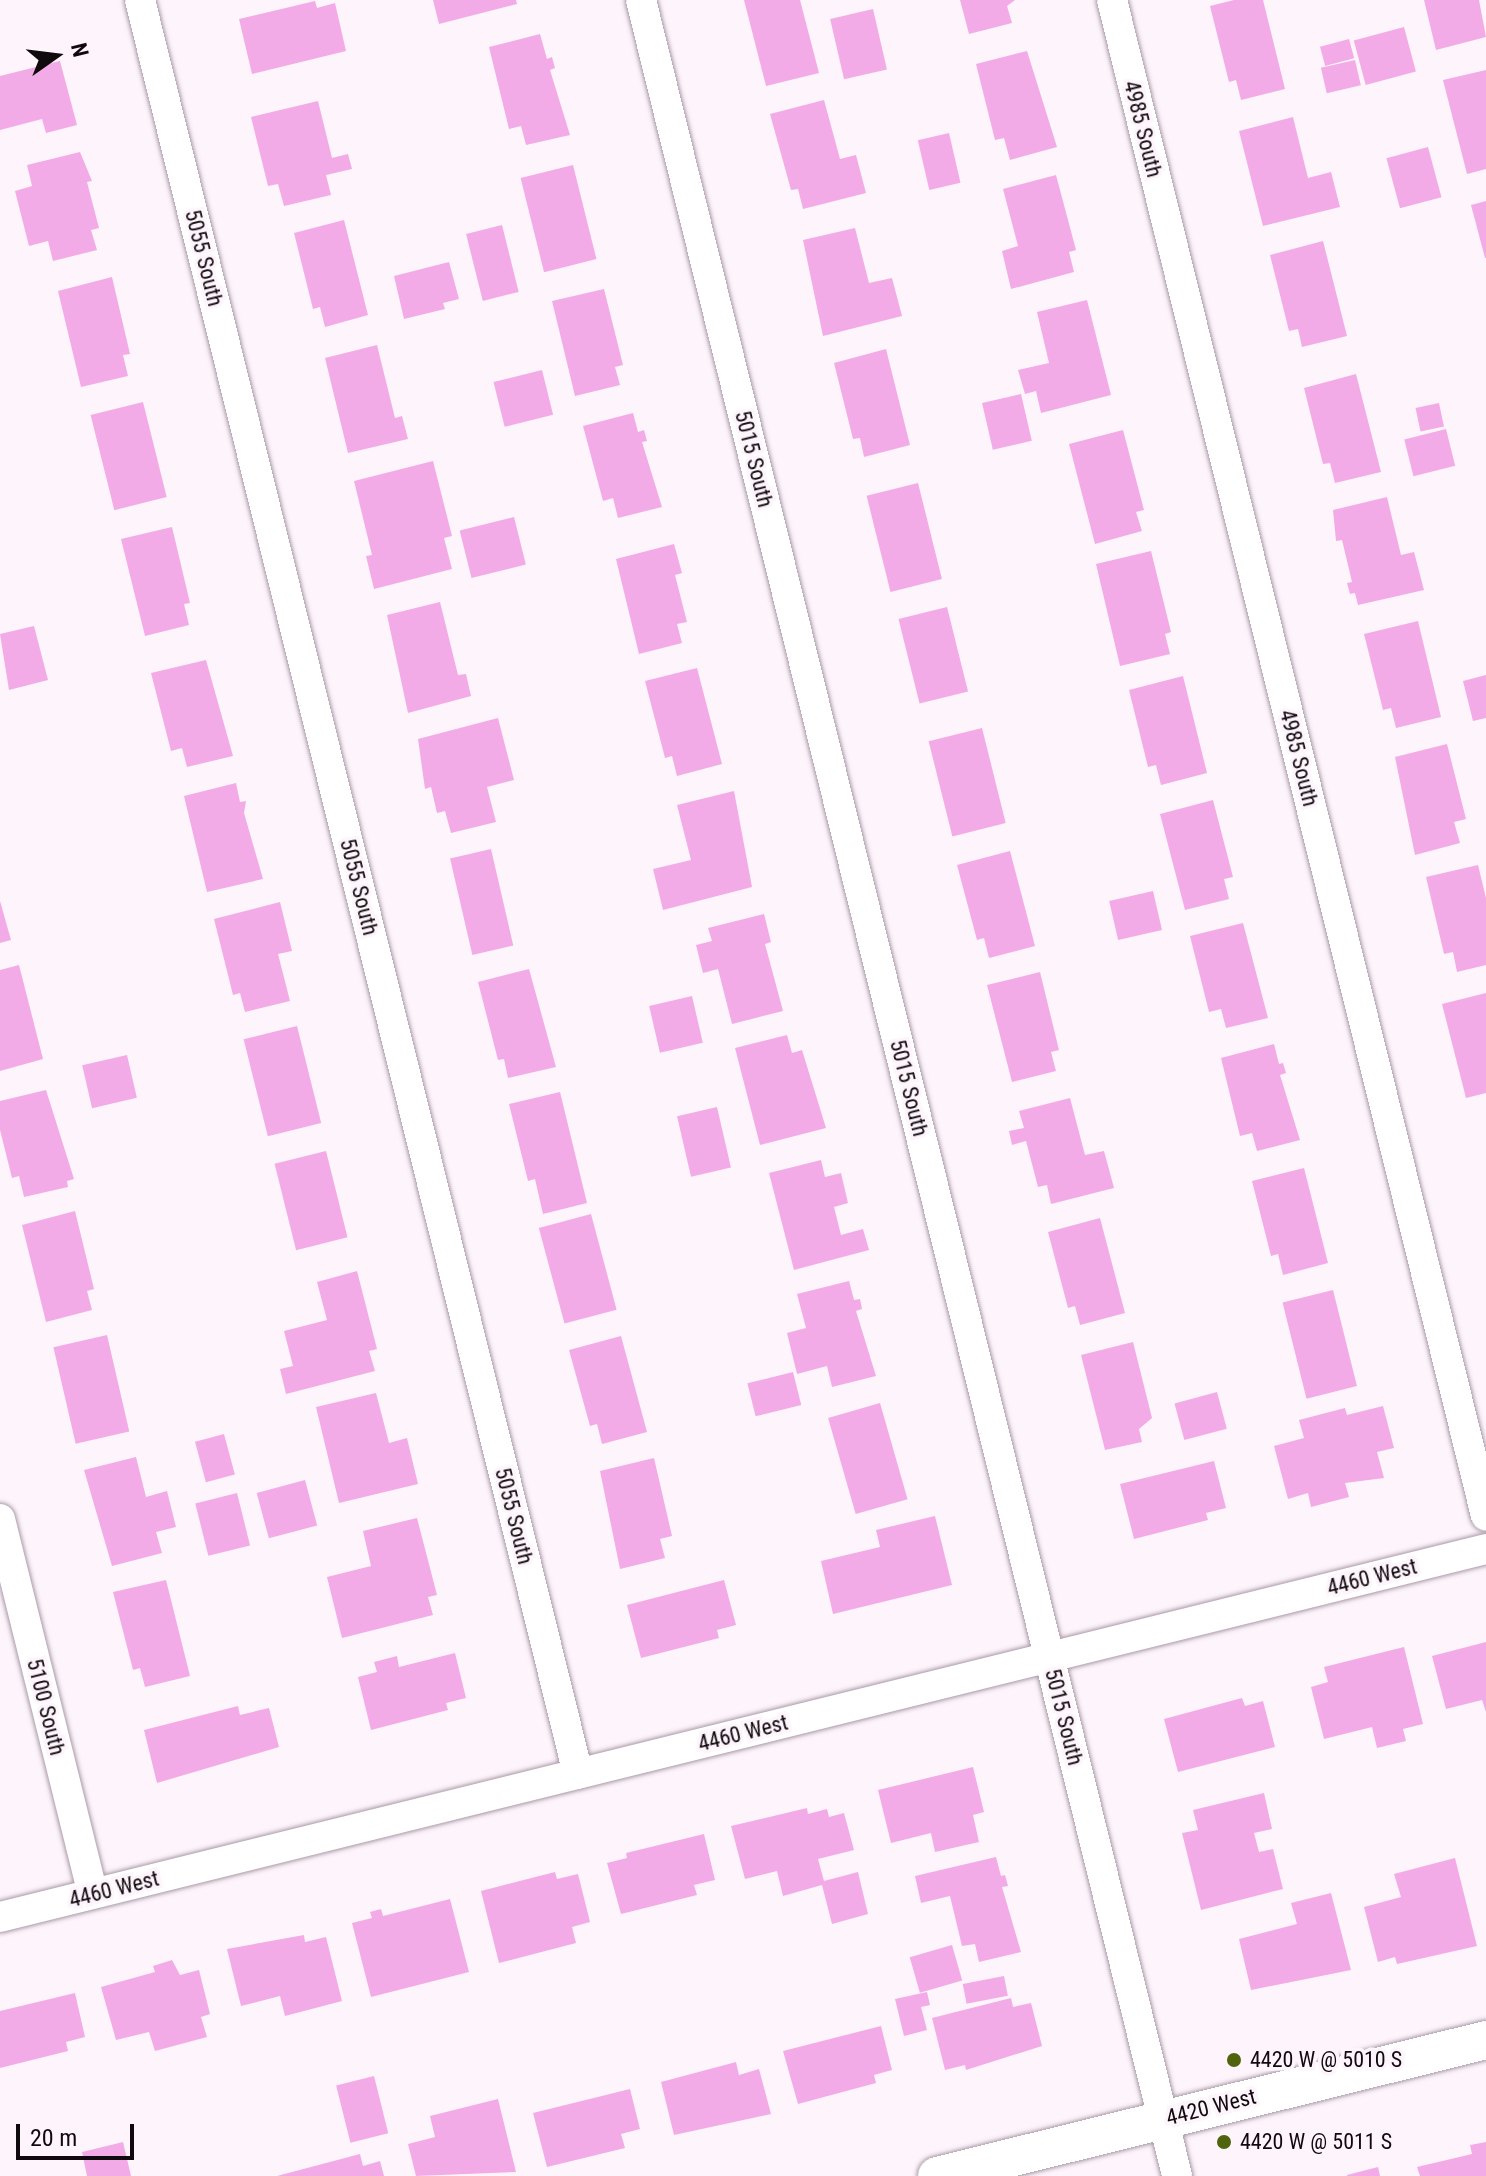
<!DOCTYPE html>
<style>
body{margin:0}
#map{position:relative;width:1486px;height:2176px;overflow:hidden;background:#fdf5fb;font-family:"Roboto Condensed",sans-serif}
div>[style]{position:absolute}
.building>*{inset:0;background:#f3abe7;transform-origin:0 0}
.roads{filter:drop-shadow(0 0 2px #ab99a8) drop-shadow(0 0 2px #ab99a8)}
.minor>*{height:30px;margin:-15px;padding:0 15px;transform-origin:15px;border-radius:15px;background:#fff}
.tertiary>*{height:38px;margin:-19px;padding:0 19px;transform-origin:19px;border-radius:19px;background:#fff}
.dots>*{width:22px;height:22px;translate:-50% -50%;box-sizing:border-box;border:4px solid #fdf5fb;border-radius:50%}
span{translate:-50% -50%;white-space:nowrap;text-align:center;line-height:1.15;-webkit-text-stroke:7px #fdf5fb;paint-order:stroke}
.street-label{font-size:22px;color:#100a0f}
.poi-label{font-size:22px;color:#100a0f}
.left{translate:0 -50%;text-align:left}
.north{position:absolute;left:16px;top:16px;width:80px;height:80px;-webkit-text-stroke:6px #fdf5fb;paint-order:stroke;rotate:76deg;font-size:22px;font-weight:700;line-height:32px;text-align:center;color:#100a0f}
.north::after{content:'';display:block;margin:auto;width:28px;height:36px;background:#100a0f;clip-path:polygon(50% 0,100% 100%,50% 72%,0 100%)}
.scale{position:absolute;left:16px;top:2124px;width:118px;height:36px;box-sizing:border-box;border:4px solid #100a0f;border-top:0;padding-left:10px;font-size:24px;line-height:28px;white-space:nowrap;color:#100a0f;-webkit-text-stroke:6px #fdf5fb;paint-order:stroke}
</style>
<div id="map">
<div class="building">
<div style="clip-path:polygon(433px 0,516px 0,517px 4px,439px 24px)"></div>
<div style="clip-path:polygon(744px 0,800px 0,819px 73px,766px 86px)"></div>
<div style="clip-path:polygon(960px 0,1015px 0,1007px 6px,1012px 23px,969px 34px)"></div>
<div style="clip-path:polygon(1234px 0,1263px 0,1285px 89px,1241px 100px,1236px 80px,1229px 82px,1210px 6px)"></div>
<div style="clip-path:polygon(1424px 0,1479px 0,1486px 37px,1436px 50px)"></div>
<div style="clip-path:polygon(315px 1px,317px 8px,335px 3px,346px 51px,252px 74px,239px 19px)"></div>
<div style="left:873px;top:9px;width:62px;height:44px;rotate:77deg"></div>
<div style="left:1404px;top:27px;width:46px;height:52px;rotate:75deg"></div>
<div style="clip-path:polygon(540px 34px,547px 59px,552px 57px,555px 68px,550px 70px,570px 135px,526px 145px,521px 126px,509px 129px,489px 47px)"></div>
<div style="left:1349px;top:39px;width:20px;height:30px;rotate:75deg"></div>
<div style="clip-path:polygon(1027px 51px,1057px 147px,1010px 160px,1004px 138px,995px 140px,976px 64px)"></div>
<div style="left:1355px;top:60px;width:26px;height:35px;rotate:77deg"></div>
<div style="clip-path:polygon(60px 61px,77px 125px,46px 133px,42px 119px,0 130px,0 76px)"></div>
<div style="clip-path:polygon(1486px 70px,1486px 169px,1467px 174px,1443px 80px)"></div>
<div style="clip-path:polygon(824px 100px,840px 159px,856px 155px,866px 193px,803px 209px,798px 189px,791px 190px,770px 114px)"></div>
<div style="clip-path:polygon(318px 101px,332px 158px,348px 154px,352px 169px,326px 175px,331px 195px,284px 206px,278px 184px,268px 186px,251px 117px)"></div>
<div style="clip-path:polygon(1293px 117px,1308px 178px,1331px 172px,1340px 207px,1263px 226px,1239px 131px)"></div>
<div style="left:949px;top:133px;width:51px;height:32px;rotate:77deg"></div>
<div style="left:1428px;top:147px;width:52px;height:43px;rotate:75deg"></div>
<div style="clip-path:polygon(80px 152px,92px 181px,87px 182px,99px 228px,91px 230px,97px 250px,53px 261px,48px 241px,29px 246px,15px 191px,32px 186px,27px 165px)"></div>
<div style="left:573px;top:165px;width:97px;height:54px;rotate:76deg"></div>
<div style="clip-path:polygon(1056px 175px,1076px 250px,1069px 252px,1074px 272px,1011px 289px,1002px 251px,1018px 246px,1003px 189px)"></div>
<div style="clip-path:polygon(1486px 201px,1486px 258px,1485px 258px,1471px 205px)"></div>
<div style="clip-path:polygon(344px 220px,368px 315px,325px 327px,320px 307px,313px 309px,294px 233px)"></div>
<div style="left:502px;top:225px;width:69px;height:37px;rotate:76deg"></div>
<div style="clip-path:polygon(855px 228px,869px 283px,892px 278px,902px 316px,823px 336px,803px 240px)"></div>
<div style="clip-path:polygon(1323px 241px,1347px 336px,1302px 347px,1298px 329px,1289px 331px,1270px 255px)"></div>
<div style="clip-path:polygon(449px 262px,459px 299px,443px 303px,445px 309px,404px 319px,394px 276px)"></div>
<div style="clip-path:polygon(112px 277px,130px 354px,123px 355px,128px 376px,81px 387px,58px 291px)"></div>
<div style="clip-path:polygon(604px 289px,623px 365px,615px 367px,620px 385px,575px 396px,552px 301px)"></div>
<div style="clip-path:polygon(1087px 300px,1111px 395px,1041px 413px,1036px 391px,1025px 394px,1018px 370px,1049px 363px,1037px 312px)"></div>
<div style="clip-path:polygon(377px 345px,395px 418px,402px 416px,408px 439px,348px 453px,325px 358px)"></div>
<div style="clip-path:polygon(886px 349px,910px 445px,864px 457px,860px 438px,853px 439px,834px 363px)"></div>
<div style="left:542px;top:370px;width:46px;height:50px;rotate:76deg"></div>
<div style="clip-path:polygon(1356px 374px,1381px 472px,1335px 483px,1330px 463px,1323px 464px,1304px 388px)"></div>
<div style="left:1021px;top:394px;width:48px;height:40px;rotate:77deg"></div>
<div style="left:143px;top:402px;width:98px;height:54px;rotate:76deg"></div>
<div style="left:1439px;top:403px;width:24px;height:24px;rotate:78deg"></div>
<div style="clip-path:polygon(633px 413px,638px 432px,644px 430px,647px 441px,642px 442px,662px 507px,618px 518px,613px 498px,603px 501px,583px 426px)"></div>
<div style="left:1446px;top:429px;width:38px;height:43px;rotate:76deg"></div>
<div style="clip-path:polygon(1123px 430px,1144px 510px,1136px 512px,1142px 531px,1095px 544px,1069px 444px)"></div>
<div style="clip-path:polygon(433px 461px,452px 536px,444px 538px,452px 569px,374px 589px,366px 556px,372px 555px,354px 481px)"></div>
<div style="left:918px;top:483px;width:99px;height:53px;rotate:76deg"></div>
<div style="clip-path:polygon(1387px 497px,1401px 555px,1414px 552px,1424px 590px,1358px 605px,1355px 593px,1350px 594px,1347px 583px,1352px 582px,1342px 540px,1336px 541px,1333px 510px)"></div>
<div style="left:514px;top:517px;width:49px;height:56px;rotate:76deg"></div>
<div style="clip-path:polygon(172px 527px,190px 603px,184px 604px,189px 625px,145px 636px,121px 539px)"></div>
<div style="clip-path:polygon(674px 544px,682px 573px,675px 575px,687px 622px,677px 624px,682px 643px,639px 654px,616px 559px)"></div>
<div style="clip-path:polygon(1151px 551px,1171px 632px,1165px 634px,1170px 654px,1120px 666px,1096px 564px)"></div>
<div style="clip-path:polygon(440px 602px,458px 675px,466px 674px,471px 696px,408px 713px,387px 615px)"></div>
<div style="left:947px;top:607px;width:87px;height:50px;rotate:76deg"></div>
<div style="clip-path:polygon(1418px 621px,1441px 717px,1396px 728px,1391px 708px,1383px 710px,1364px 634px)"></div>
<div style="clip-path:polygon(34px 626px,48px 680px,9px 690px,0 634px)"></div>
<div style="clip-path:polygon(206px 660px,233px 756px,187px 767px,182px 748px,171px 751px,151px 673px)"></div>
<div style="clip-path:polygon(697px 668px,722px 764px,677px 776px,672px 756px,665px 758px,645px 681px)"></div>
<div style="clip-path:polygon(1486px 675px,1486px 718px,1473px 721px,1463px 681px)"></div>
<div style="clip-path:polygon(1183px 676px,1207px 773px,1161px 785px,1156px 765px,1148px 767px,1129px 690px)"></div>
<div style="clip-path:polygon(498px 718px,514px 780px,487px 787px,496px 822px,451px 833px,445px 811px,437px 813px,431px 787px,425px 789px,418px 739px)"></div>
<div style="left:982px;top:728px;width:98px;height:55px;rotate:76deg"></div>
<div style="clip-path:polygon(1447px 744px,1466px 819px,1454px 822px,1460px 843px,1415px 855px,1395px 757px)"></div>
<div style="clip-path:polygon(236px 783px,240px 802px,246px 801px,244px 813px,263px 879px,207px 892px,184px 796px)"></div>
<div style="clip-path:polygon(734px 791px,752px 887px,663px 910px,653px 869px,691px 860px,677px 805px)"></div>
<div style="clip-path:polygon(1213px 800px,1233px 877px,1224px 879px,1229px 899px,1185px 910px,1160px 814px)"></div>
<div style="left:491px;top:849px;width:99px;height:42px;rotate:77deg"></div>
<div style="clip-path:polygon(1010px 851px,1035px 946px,989px 958px,984px 938px,977px 940px,957px 865px)"></div>
<div style="clip-path:polygon(1478px 865px,1486px 898px,1486px 965px,1457px 972px,1453px 952px,1444px 954px,1426px 877px)"></div>
<div style="left:1153px;top:891px;width:40px;height:45px;rotate:77deg"></div>
<div style="clip-path:polygon(0 901px,11px 940px,0 943px)"></div>
<div style="clip-path:polygon(280px 902px,292px 951px,278px 954px,290px 1001px,245px 1012px,240px 993px,233px 995px,214px 919px)"></div>
<div style="clip-path:polygon(764px 914px,771px 942px,765px 944px,783px 1011px,732px 1024px,718px 969px,703px 973px,696px 945px,712px 941px,708px 928px)"></div>
<div style="clip-path:polygon(1243px 923px,1268px 1018px,1226px 1028px,1221px 1009px,1209px 1012px,1190px 936px)"></div>
<div style="clip-path:polygon(19px 965px,43px 1059px,0 1071px,0 970px)"></div>
<div style="clip-path:polygon(529px 969px,556px 1067px,508px 1078px,504px 1059px,498px 1060px,478px 982px)"></div>
<div style="clip-path:polygon(1040px 972px,1059px 1050px,1051px 1052px,1056px 1071px,1012px 1082px,987px 985px)"></div>
<div style="clip-path:polygon(1486px 993px,1486px 1093px,1466px 1098px,1442px 1004px)"></div>
<div style="left:692px;top:996px;width:48px;height:44px;rotate:77deg"></div>
<div style="left:297px;top:1026px;width:100px;height:55px;rotate:76deg"></div>
<div style="clip-path:polygon(787px 1035px,792px 1053px,802px 1050px,826px 1128px,760px 1145px,735px 1048px)"></div>
<div style="clip-path:polygon(1274px 1044px,1279px 1064px,1283px 1063px,1286px 1073px,1280px 1075px,1300px 1140px,1257px 1151px,1252px 1133px,1240px 1136px,1221px 1058px)"></div>
<div style="left:127px;top:1055px;width:44px;height:46px;rotate:77deg"></div>
<div style="clip-path:polygon(46px 1090px,74px 1179px,67px 1181px,68px 1187px,24px 1197px,19px 1176px,12px 1178px,0 1130px,0 1101px)"></div>
<div style="clip-path:polygon(560px 1092px,587px 1203px,543px 1214px,535px 1179px,528px 1181px,509px 1104px)"></div>
<div style="clip-path:polygon(1070px 1098px,1085px 1155px,1104px 1151px,1114px 1188px,1051px 1204px,1047px 1185px,1038px 1187px,1026px 1141px,1012px 1145px,1009px 1131px,1024px 1128px,1019px 1111px)"></div>
<div style="left:717px;top:1107px;width:62px;height:41px;rotate:77deg"></div>
<div style="left:326px;top:1151px;width:89px;height:53px;rotate:76deg"></div>
<div style="clip-path:polygon(821px 1160px,825px 1177px,841px 1173px,848px 1203px,834px 1207px,841px 1235px,863px 1229px,869px 1250px,794px 1270px,769px 1173px)"></div>
<div style="clip-path:polygon(1304px 1168px,1328px 1263px,1283px 1275px,1278px 1254px,1271px 1256px,1252px 1181px)"></div>
<div style="clip-path:polygon(75px 1211px,94px 1289px,87px 1291px,92px 1310px,46px 1322px,22px 1225px)"></div>
<div style="left:591px;top:1214px;width:99px;height:54px;rotate:75deg"></div>
<div style="clip-path:polygon(1100px 1218px,1125px 1313px,1080px 1325px,1075px 1306px,1068px 1308px,1048px 1232px)"></div>
<div style="clip-path:polygon(357px 1271px,377px 1349px,369px 1351px,375px 1371px,286px 1394px,280px 1369px,293px 1366px,284px 1331px,327px 1320px,317px 1282px)"></div>
<div style="clip-path:polygon(849px 1281px,854px 1300px,860px 1299px,862px 1309px,856px 1311px,876px 1376px,832px 1387px,827px 1366px,797px 1374px,787px 1333px,806px 1328px,797px 1294px)"></div>
<div style="left:1333px;top:1290px;width:99px;height:52px;rotate:76deg"></div>
<div style="left:107px;top:1335px;width:99px;height:55px;rotate:77deg"></div>
<div style="clip-path:polygon(621px 1336px,647px 1432px,602px 1444px,597px 1424px,590px 1426px,569px 1350px)"></div>
<div style="clip-path:polygon(1133px 1342px,1152px 1418px,1139px 1429px,1142px 1442px,1105px 1450px,1081px 1355px)"></div>
<div style="left:793px;top:1372px;width:34px;height:47px;rotate:76deg"></div>
<div style="left:1217px;top:1392px;width:38px;height:44px;rotate:75deg"></div>
<div style="clip-path:polygon(376px 1393px,389px 1443px,407px 1438px,418px 1484px,339px 1503px,316px 1407px)"></div>
<div style="left:880px;top:1403px;width:100px;height:54px;rotate:74deg"></div>
<div style="clip-path:polygon(1383px 1406px,1394px 1448px,1377px 1452px,1384px 1478px,1345px 1483px,1349px 1497px,1311px 1507px,1308px 1493px,1288px 1499px,1274px 1446px,1304px 1438px,1299px 1420px,1345px 1408px,1347px 1415px)"></div>
<div style="left:224px;top:1434px;width:42px;height:30px;rotate:75deg"></div>
<div style="clip-path:polygon(136px 1457px,146px 1497px,167px 1491px,176px 1527px,156px 1532px,162px 1553px,112px 1566px,84px 1470px)"></div>
<div style="clip-path:polygon(654px 1458px,672px 1536px,660px 1539px,665px 1558px,620px 1569px,600px 1471px)"></div>
<div style="clip-path:polygon(1214px 1461px,1226px 1508px,1206px 1513px,1208px 1520px,1134px 1539px,1120px 1484px)"></div>
<div style="left:305px;top:1480px;width:47px;height:50px;rotate:75deg"></div>
<div style="left:237px;top:1493px;width:54px;height:43px;rotate:76deg"></div>
<div style="clip-path:polygon(935px 1516px,952px 1585px,833px 1614px,821px 1561px,880px 1547px,876px 1530px)"></div>
<div style="clip-path:polygon(417px 1518px,437px 1595px,428px 1597px,433px 1615px,342px 1638px,327px 1577px,371px 1566px,363px 1531px)"></div>
<div style="clip-path:polygon(166px 1580px,190px 1676px,145px 1687px,140px 1668px,133px 1670px,113px 1592px)"></div>
<div style="clip-path:polygon(724px 1580px,736px 1625px,717px 1630px,719px 1638px,641px 1658px,627px 1605px)"></div>
<div style="clip-path:polygon(1486px 1642px,1486px 1712px,1482px 1700px,1446px 1709px,1432px 1656px)"></div>
<div style="clip-path:polygon(1404px 1647px,1423px 1724px,1403px 1729px,1406px 1741px,1377px 1748px,1372px 1727px,1324px 1739px,1311px 1687px,1328px 1682px,1324px 1667px)"></div>
<div style="clip-path:polygon(455px 1653px,466px 1698px,446px 1703px,448px 1710px,371px 1730px,358px 1677px,377px 1672px,374px 1662px,397px 1656px,399px 1667px)"></div>
<div style="clip-path:polygon(1242px 1698px,1245px 1706px,1263px 1701px,1275px 1747px,1178px 1772px,1164px 1719px)"></div>
<div style="clip-path:polygon(238px 1706px,240px 1715px,269px 1708px,279px 1747px,157px 1783px,144px 1730px)"></div>
<div style="clip-path:polygon(973px 1767px,984px 1812px,973px 1815px,979px 1842px,935px 1852px,931px 1833px,891px 1843px,878px 1790px)"></div>
<div style="clip-path:polygon(1264px 1793px,1272px 1829px,1254px 1833px,1259px 1852px,1273px 1849px,1283px 1889px,1201px 1910px,1182px 1833px,1198px 1830px,1193px 1810px)"></div>
<div style="clip-path:polygon(807px 1808px,808px 1814px,827px 1809px,829px 1817px,844px 1813px,854px 1850px,818px 1859px,824px 1881px,858px 1872px,868px 1914px,832px 1924px,822px 1885px,783px 1896px,777px 1871px,745px 1879px,731px 1826px)"></div>
<div style="clip-path:polygon(704px 1834px,715px 1880px,694px 1885px,697px 1895px,621px 1914px,607px 1863px,627px 1858px,626px 1853px)"></div>
<div style="clip-path:polygon(996px 1857px,1001px 1876px,1005px 1875px,1008px 1886px,1002px 1887px,1021px 1952px,979px 1962px,975px 1944px,962px 1946px,950px 1896px,921px 1903px,915px 1876px)"></div>
<div style="clip-path:polygon(1455px 1858px,1477px 1946px,1397px 1964px,1395px 1957px,1378px 1962px,1364px 1907px,1401px 1897px,1394px 1874px)"></div>
<div style="clip-path:polygon(555px 1872px,557px 1879px,578px 1874px,590px 1922px,572px 1927px,576px 1943px,499px 1963px,481px 1891px)"></div>
<div style="clip-path:polygon(1331px 1893px,1351px 1970px,1251px 1990px,1239px 1939px,1297px 1924px,1291px 1903px)"></div>
<div style="clip-path:polygon(450px 1899px,469px 1972px,371px 1997px,352px 1923px,372px 1918px,370px 1912px,381px 1909px,383px 1916px)"></div>
<div style="clip-path:polygon(304px 1935px,305px 1942px,326px 1937px,342px 2001px,285px 2016px,280px 1996px,241px 2006px,227px 1949px)"></div>
<div style="left:952px;top:1945px;width:37px;height:44px;rotate:74deg"></div>
<div style="clip-path:polygon(172px 1960px,180px 1975px,199px 1970px,210px 2014px,201px 2017px,207px 2037px,155px 2051px,149px 2032px,116px 2040px,101px 1987px,155px 1972px,153px 1966px)"></div>
<div style="left:1004px;top:1976px;width:20px;height:42px;rotate:79deg"></div>
<div style="clip-path:polygon(927px 1992px,930px 2005px,921px 2007px,927px 2030px,904px 2036px,895px 1999px)"></div>
<div style="clip-path:polygon(75px 1993px,85px 2037px,66px 2042px,68px 2051px,0 2068px,0 2011px)"></div>
<div style="clip-path:polygon(1011px 1998px,1013px 2007px,1031px 2003px,1042px 2046px,966px 2070px,965px 2065px,945px 2070px,932px 2018px)"></div>
<div style="clip-path:polygon(881px 2026px,892px 2070px,874px 2075px,876px 2083px,798px 2104px,783px 2051px)"></div>
<div style="clip-path:polygon(736px 2062px,739px 2075px,759px 2069px,771px 2114px,674px 2135px,661px 2082px)"></div>
<div style="left:374px;top:2076px;width:59px;height:39px;rotate:76deg"></div>
<div style="clip-path:polygon(630px 2089px,640px 2129px,621px 2134px,625px 2148px,547px 2167px,533px 2113px)"></div>
<div style="clip-path:polygon(498px 2099px,516px 2172px,416px 2176px,408px 2144px,435px 2137px,430px 2116px)"></div>
<div style="clip-path:polygon(123px 2142px,131px 2176px,87px 2176px,82px 2152px)"></div>
<div style="clip-path:polygon(1486px 2142px,1486px 2176px,1420px 2176px,1417px 2167px,1472px 2154px,1470px 2145px)"></div>
<div style="clip-path:polygon(360px 2154px,363px 2166px,380px 2161px,384px 2176px,277px 2176px)"></div>
<div style="clip-path:polygon(1378px 2167px,1380px 2176px,1347px 2176px,1347px 2175px)"></div>
</div>
<div class="roads">
<div class="minor">
<div style="left:140px;top:0;width:1827px;rotate:76.13deg"></div>
<div style="left:641px;top:0;width:2241px;rotate:76.16deg"></div>
<div style="left:1112px;top:0;width:1561px;rotate:76.14deg"></div>
<div style="left:0;top:1519px;width:386px;rotate:76.1deg"></div>
<div style="left:0;top:1917px;width:1531px;rotate:-13.91deg"></div>
</div>
<div class="tertiary">
<div style="left:937px;top:2176px;width:566px;rotate:-13.91deg"></div>
</div>
</div>
<div class="dots">
<div style="left:1234px;top:2060px;background:#50630d"></div>
<div style="left:1224px;top:2142px;background:#50630d"></div>
</div>
<div class="street-label">
<span style="left:1143px;top:129px;rotate:76deg">4985 South</span>
<span style="left:204px;top:258px;rotate:76deg">5055 South</span>
<span style="left:754px;top:459px;rotate:76deg">5015 South</span>
<span style="left:1299px;top:758px;rotate:76deg">4985 South</span>
<span style="left:359px;top:887px;rotate:76deg">5055 South</span>
<span style="left:909px;top:1088px;rotate:76deg">5015 South</span>
<span style="left:514px;top:1516px;rotate:76deg">5055 South</span>
<span style="left:1372px;top:1577px;rotate:-14deg">4460 West</span>
<span style="left:46px;top:1707px;rotate:76deg">5100 South</span>
<span style="left:1064px;top:1717px;rotate:76deg">5015 South</span>
<span style="left:743px;top:1733px;rotate:-14deg">4460 West</span>
<span style="left:114px;top:1889px;rotate:-14deg">4460 West</span>
<span style="left:1211px;top:2107px;rotate:-14deg">4420 West</span>
</div>
<div class="poi-label">
<span class="left" style="left:1250px;top:2060px">4420 W @ 5010 S</span>
<span class="left" style="left:1240px;top:2142px">4420 W @ 5011 S</span>
</div>
<div class="north">N</div>
<div class="scale">20 m</div>
</div>
